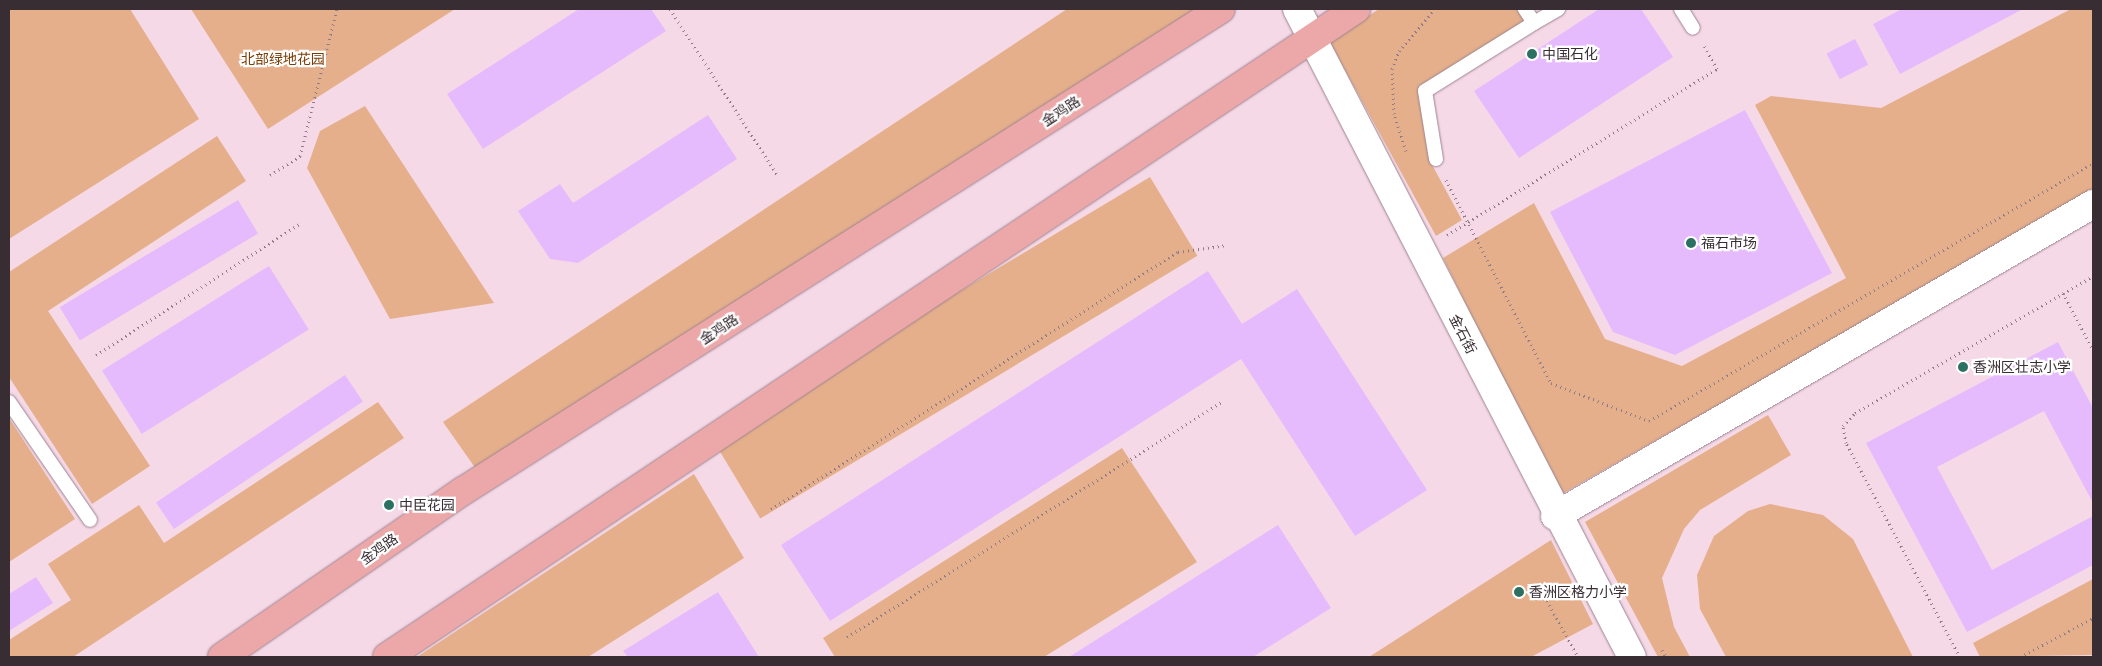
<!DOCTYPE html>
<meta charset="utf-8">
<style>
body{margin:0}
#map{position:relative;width:2102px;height:666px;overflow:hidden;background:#f6d9e7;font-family:Montserrat,"Noto Sans SC",sans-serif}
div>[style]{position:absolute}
.green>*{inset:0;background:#e5af8b;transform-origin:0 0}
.building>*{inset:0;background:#e6bbfe;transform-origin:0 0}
.path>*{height:3px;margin-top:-1.5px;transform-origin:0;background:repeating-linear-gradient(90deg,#8f7c86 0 1px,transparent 0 5px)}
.roads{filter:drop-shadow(0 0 1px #9d8390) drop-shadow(0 0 1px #9d8390)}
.service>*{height:14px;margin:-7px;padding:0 7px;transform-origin:7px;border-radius:7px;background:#fff}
.minor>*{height:28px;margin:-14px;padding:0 14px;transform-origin:14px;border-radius:14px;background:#fff}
.primary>*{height:28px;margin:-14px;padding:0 14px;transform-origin:14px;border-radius:14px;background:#eca7a9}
.dots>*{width:14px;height:14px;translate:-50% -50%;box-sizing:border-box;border:2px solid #fff;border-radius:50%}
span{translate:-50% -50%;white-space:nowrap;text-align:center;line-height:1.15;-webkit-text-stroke:4.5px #fff;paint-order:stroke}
.poi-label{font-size:14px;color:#382d33}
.left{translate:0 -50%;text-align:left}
.park-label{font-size:14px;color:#7b3d05}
.street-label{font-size:14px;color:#382d33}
.frame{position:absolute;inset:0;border:10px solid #382d33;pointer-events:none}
</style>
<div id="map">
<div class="green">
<div style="clip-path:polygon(9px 9px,130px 9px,199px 119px,9px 239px)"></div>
<div style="clip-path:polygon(191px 9px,455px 9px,268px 129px)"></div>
<div style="clip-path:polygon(1067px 9px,1197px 9px,476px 469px,443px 422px)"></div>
<div style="clip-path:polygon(1379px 9px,1520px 9px,1527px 21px,1419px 89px,1430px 161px,1462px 220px,1436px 236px,1329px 41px)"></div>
<div style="clip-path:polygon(2071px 9px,2093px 9px,2093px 192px,1560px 495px,1443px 258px,1534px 203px,1605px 339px,1682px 366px,1846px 278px,1755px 105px,1771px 96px,1881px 108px)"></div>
<div style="clip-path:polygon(365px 106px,494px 303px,390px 319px,307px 168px,320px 131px)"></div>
<div style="clip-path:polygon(217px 136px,246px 181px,48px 311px,150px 466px,92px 504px,9px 377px,9px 272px)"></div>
<div style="left:1150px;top:177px;width:92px;height:510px;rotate:59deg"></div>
<div style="clip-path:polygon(378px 402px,404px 438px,73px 657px,9px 657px,9px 640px,71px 600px,48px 564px,139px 505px,164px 543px)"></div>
<div style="clip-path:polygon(1768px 415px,1791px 455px,1700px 510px,1684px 529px,1662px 578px,1674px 627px,1690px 657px,1658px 657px,1585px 522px)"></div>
<div style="clip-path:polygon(9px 418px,75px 519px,9px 562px)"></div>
<div style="clip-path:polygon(1122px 448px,1197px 562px,1044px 657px,835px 657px,823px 638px)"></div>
<div style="clip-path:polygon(694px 474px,744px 558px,588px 657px,417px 657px)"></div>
<div style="clip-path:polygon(1770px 504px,1823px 515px,1853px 539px,1913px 657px,1726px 657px,1700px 609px,1697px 575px,1714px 536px,1748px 511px)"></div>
<div style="clip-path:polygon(1551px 540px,1593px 624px,1531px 657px,1369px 657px)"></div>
<div style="clip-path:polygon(2093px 579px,2093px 655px,1980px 657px,1973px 643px)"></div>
</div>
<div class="building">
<div style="clip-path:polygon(579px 9px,651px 9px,666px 31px,483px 149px,447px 94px)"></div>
<div style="clip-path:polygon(1599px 9px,1641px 9px,1673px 57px,1519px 158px,1474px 91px)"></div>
<div style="clip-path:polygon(1902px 9px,2023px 9px,1900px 74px,1873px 24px)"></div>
<div style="left:1855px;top:39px;width:29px;height:32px;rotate:63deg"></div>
<div style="clip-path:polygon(1745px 110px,1832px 273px,1675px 355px,1613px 332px,1550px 212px)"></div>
<div style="clip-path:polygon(708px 115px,737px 159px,578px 263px,550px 259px,518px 211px,560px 184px,573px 203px)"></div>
<div style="left:238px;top:200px;width:39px;height:208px;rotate:59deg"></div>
<div style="left:269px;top:266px;width:75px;height:197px;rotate:58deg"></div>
<div style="clip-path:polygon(1208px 271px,1242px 324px,1297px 289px,1427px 490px,1355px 536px,1241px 359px,830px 621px,781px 545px)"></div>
<div style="clip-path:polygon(2058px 342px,2093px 408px,2093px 503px,2044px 411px,1937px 467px,1992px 570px,2093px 516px,2093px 565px,1967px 632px,1866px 443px)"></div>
<div style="left:345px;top:375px;width:32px;height:228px;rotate:56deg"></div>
<div style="clip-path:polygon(1278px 525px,1331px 608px,1253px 657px,1069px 657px)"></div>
<div style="clip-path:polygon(36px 577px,53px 603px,9px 631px,9px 594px)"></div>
<div style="clip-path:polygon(718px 592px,759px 657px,628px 657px,623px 651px)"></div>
</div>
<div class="path">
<div style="left:670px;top:9px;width:199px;rotate:57.1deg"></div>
<div style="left:1406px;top:151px;width:39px;rotate:-108deg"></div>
<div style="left:1394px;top:114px;width:45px;rotate:-92.5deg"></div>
<div style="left:1392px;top:69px;width:19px;rotate:-69deg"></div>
<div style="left:1399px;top:51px;width:55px;rotate:-49.4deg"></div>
<div style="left:270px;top:175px;width:36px;rotate:-32deg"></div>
<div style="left:300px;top:156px;width:152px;rotate:-75.9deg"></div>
<div style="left:1446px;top:180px;width:229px;rotate:62.7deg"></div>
<div style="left:1551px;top:383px;width:105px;rotate:21.2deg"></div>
<div style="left:1649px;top:421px;width:514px;rotate:-30.16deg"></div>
<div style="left:1447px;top:235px;width:317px;rotate:-31.6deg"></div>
<div style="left:1717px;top:69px;width:26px;rotate:-119deg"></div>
<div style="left:2063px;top:293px;width:64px;rotate:62.2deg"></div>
<div style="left:96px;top:355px;width:244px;rotate:-32.8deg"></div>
<div style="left:771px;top:509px;width:481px;rotate:-32.3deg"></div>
<div style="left:1178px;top:252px;width:49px;rotate:-8.1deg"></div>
<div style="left:1537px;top:583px;width:85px;rotate:61deg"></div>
<div style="left:847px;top:637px;width:443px;rotate:-32.1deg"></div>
<div style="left:1662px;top:650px;width:8px;rotate:60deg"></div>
<div style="left:1960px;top:657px;width:242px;rotate:-118deg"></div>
<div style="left:1846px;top:443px;width:17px;rotate:-100deg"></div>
<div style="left:1843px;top:426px;width:18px;rotate:-47deg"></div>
<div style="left:1855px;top:413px;width:275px;rotate:-29.9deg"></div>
<div style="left:2020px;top:657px;width:83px;rotate:-28.1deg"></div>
</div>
<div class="roads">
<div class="service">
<div style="left:1681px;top:9px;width:22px;rotate:58deg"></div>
<div style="left:1534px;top:23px;width:28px;rotate:-30deg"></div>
<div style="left:1436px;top:159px;width:69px;rotate:-99.2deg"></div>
<div style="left:1425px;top:91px;width:128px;rotate:-32deg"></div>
<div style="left:1534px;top:23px;width:17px;rotate:-123deg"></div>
<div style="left:9px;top:402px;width:143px;rotate:55.5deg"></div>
</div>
<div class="minor">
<div style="left:1297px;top:9px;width:729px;rotate:62.66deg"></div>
<div style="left:1555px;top:516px;width:622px;rotate:-30.11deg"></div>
</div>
<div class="primary">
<div style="left:222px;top:657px;width:293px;rotate:-34.6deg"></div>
<div style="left:463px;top:491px;width:898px;rotate:-32.45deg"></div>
<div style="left:387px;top:657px;width:1166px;rotate:-33.77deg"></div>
</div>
</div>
<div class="dots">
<div style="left:1532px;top:54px;background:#2c7062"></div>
<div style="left:1691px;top:243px;background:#2c7062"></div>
<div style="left:1963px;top:367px;background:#2c7062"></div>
<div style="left:389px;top:505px;background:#2c7062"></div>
<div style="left:1519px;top:592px;background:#2c7062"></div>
</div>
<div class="poi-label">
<span class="left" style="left:1542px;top:54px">中国石化</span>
<span class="left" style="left:1701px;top:243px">福石市场</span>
<span class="left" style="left:1973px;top:367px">香洲区壮志小学</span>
<span class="left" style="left:399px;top:505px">中臣花园</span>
<span class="left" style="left:1529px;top:592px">香洲区格力小学</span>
</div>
<div class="park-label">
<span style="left:283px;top:59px">北部绿地花园</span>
</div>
<div class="street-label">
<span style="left:1061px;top:111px;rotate:-33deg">金鸡路</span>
<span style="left:719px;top:329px;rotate:-33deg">金鸡路</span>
<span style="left:1463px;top:334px;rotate:63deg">金石街</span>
<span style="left:379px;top:549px;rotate:-35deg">金鸡路</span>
</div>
<div class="frame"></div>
</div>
